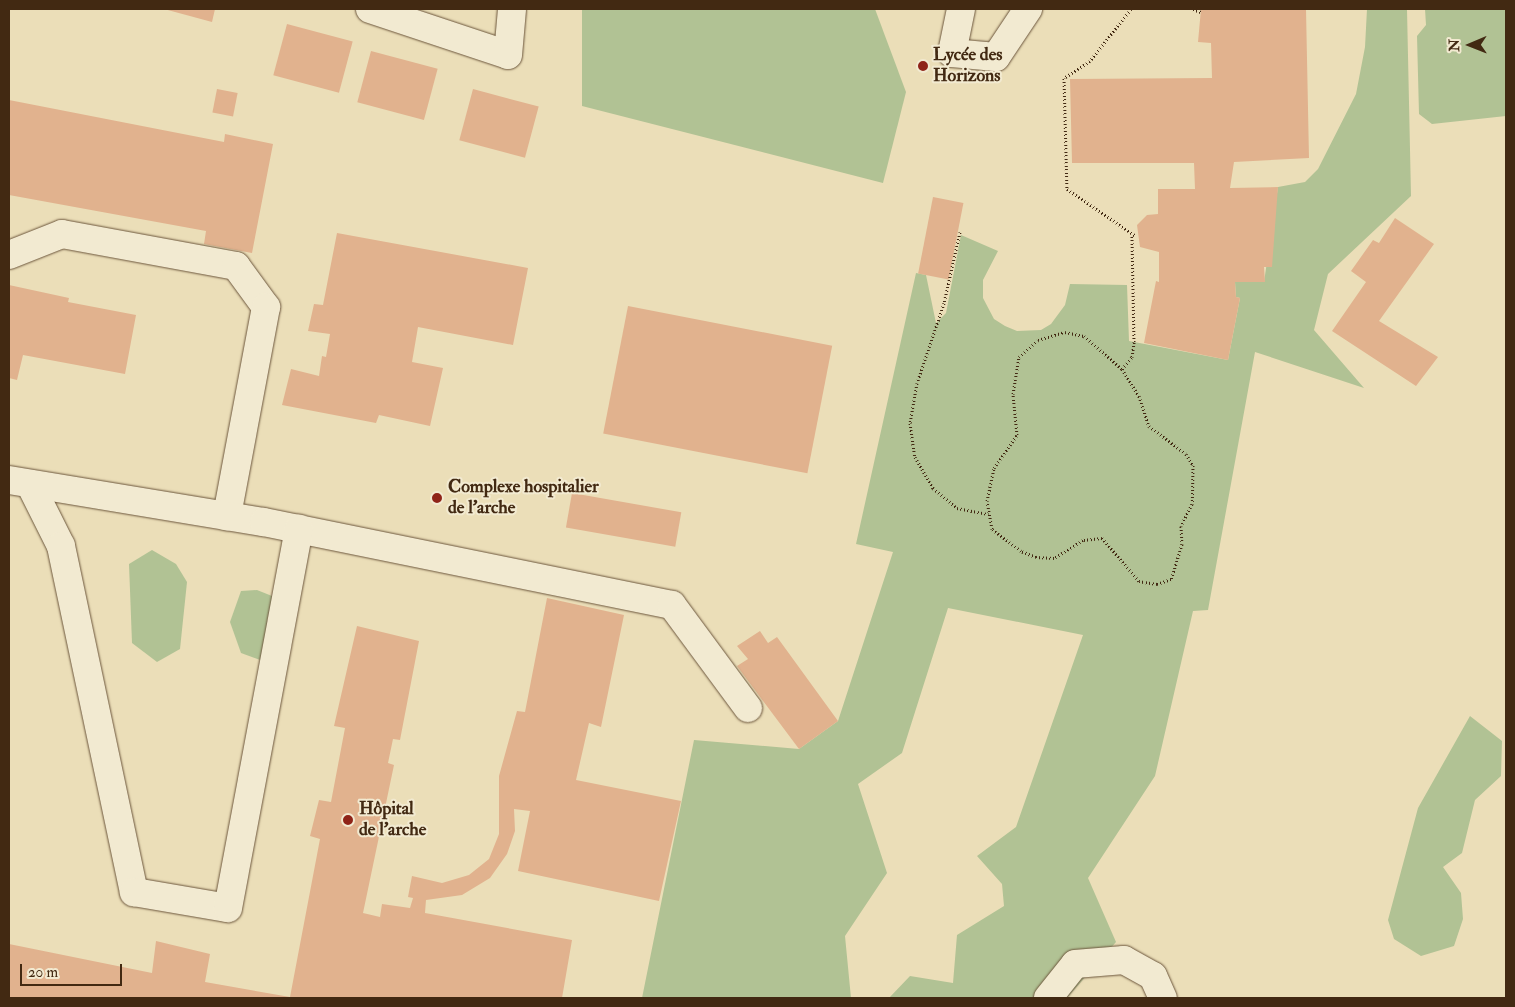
<!DOCTYPE html>
<meta charset="utf-8">
<style>
body{margin:0}
#map{position:relative;width:1515px;height:1007px;overflow:hidden;background:#ebdeb8;font-family:"IM FELL Double Pica",serif}
div>[style]{position:absolute}
.green>*{inset:0;background:#b1c294}
.building>*{inset:0;background:#e1b28e;transform-origin:0 0}
.path>*{height:3px;margin-top:-1.5px;transform-origin:0;background:repeating-linear-gradient(90deg,#422912 0 1px,transparent 0 3.5px)}
.roads{filter:drop-shadow(0 0 1px #6c563c) drop-shadow(0 0 1px #6c563c)}
.minor>*{height:28px;margin:-14px;padding:0 14px;transform-origin:14px;border-radius:14px;background:#f2ead1}
.dots>*{width:14px;height:14px;translate:-50% -50%;box-sizing:border-box;border:2px solid #f2ead1;border-radius:50%}
span{translate:-50% -50%;white-space:nowrap;text-align:center;line-height:1.15;-webkit-text-stroke:4px #f2ead1;paint-order:stroke}
.poi-label{font-size:18px;color:#422912;font-weight:700}
.left{translate:0 -50%;text-align:left}
.frame{position:absolute;inset:0;border:10px solid #422912;pointer-events:none}
.north{position:absolute;left:1445px;top:20px;width:50px;height:50px;-webkit-text-stroke:4px #f2ead1;paint-order:stroke;rotate:269deg;font-size:14px;font-weight:700;line-height:20px;text-align:center;color:#422912}
.north::after{content:'';display:block;margin:auto;width:18px;height:22px;background:#422912;clip-path:polygon(50% 0,100% 100%,50% 72%,0 100%)}
.scale{position:absolute;left:20px;top:964px;width:102px;height:22px;box-sizing:border-box;border:2px solid #422912;border-top:0;padding-left:6px;font-size:15px;line-height:18px;white-space:nowrap;color:#422912;-webkit-text-stroke:4px #f2ead1;paint-order:stroke}
</style>
<div id="map">
<div class="green">
<div style="clip-path:polygon(582px 9px,875px 9px,906px 92px,883px 183px,582px 106px)"></div>
<div style="clip-path:polygon(1367px 9px,1407px 9px,1411px 196px,1328px 274px,1314px 330px,1364px 388px,1255px 352px,1208px 610px,1193px 611px,1155px 776px,1088px 878px,1116px 942px,1067px 998px,889px 998px,910px 976px,953px 983px,957px 935px,1004px 906px,1002px 884px,977px 856px,1016px 827px,1083px 635px,948px 608px,902px 753px,858px 784px,887px 873px,845px 936px,851px 998px,642px 998px,694px 740px,799px 749px,838px 721px,893px 552px,856px 544px,916px 273px,926px 275px,936px 323px,946px 313px,961px 235px,998px 251px,983px 280px,983px 298px,994px 319px,1005px 326px,1017px 331px,1041px 330px,1051px 324px,1065px 305px,1070px 284px,1127px 285px,1129px 341px,1228px 360px,1240px 298px,1236px 297px,1235px 282px,1264px 282px,1278px 187px,1305px 182px,1318px 169px,1356px 94px,1365px 47px)"></div>
<div style="clip-path:polygon(1425px 9px,1506px 9px,1506px 116px,1432px 124px,1419px 114px,1417px 36px,1426px 25px)"></div>
<div style="clip-path:polygon(152px 550px,176px 564px,187px 582px,180px 649px,157px 662px,132px 643px,129px 564px)"></div>
<div style="clip-path:polygon(257px 590px,272px 596px,278px 610px,263px 661px,241px 653px,230px 622px,241px 591px)"></div>
<div style="clip-path:polygon(1470px 716px,1502px 741px,1501px 776px,1475px 800px,1462px 853px,1443px 867px,1461px 893px,1463px 919px,1454px 946px,1421px 956px,1394px 939px,1388px 920px,1418px 808px)"></div>
</div>
<div class="building">
<div style="clip-path:polygon(164px 9px,215px 9px,212px 22px)"></div>
<div style="clip-path:polygon(1201px 9px,1306px 9px,1309px 158px,1234px 162px,1230px 188px,1278px 187px,1272px 267px,1264px 267px,1265px 282px,1235px 282px,1236px 297px,1240px 298px,1228px 360px,1144px 343px,1156px 281px,1159px 282px,1159px 252px,1140px 247px,1137px 225px,1147px 215px,1158px 214px,1158px 189px,1195px 189px,1194px 163px,1072px 163px,1070px 79px,1212px 78px,1211px 43px,1198px 42px)"></div>
<div style="left:287px;top:24px;width:68px;height:53px;rotate:15deg"></div>
<div style="left:371px;top:51px;width:69px;height:53px;rotate:15deg"></div>
<div style="left:217px;top:89px;width:21px;height:24px;rotate:11deg"></div>
<div style="left:473px;top:89px;width:68px;height:53px;rotate:15deg"></div>
<div style="clip-path:polygon(9px 100px,224px 142px,225px 134px,273px 144px,252px 253px,204px 244px,206px 231px,9px 195px)"></div>
<div style="left:933px;top:197px;width:31px;height:78px;rotate:11deg"></div>
<div style="clip-path:polygon(1395px 218px,1434px 244px,1379px 321px,1438px 357px,1416px 386px,1332px 331px,1366px 282px,1351px 271px,1373px 240px,1379px 243px)"></div>
<div style="clip-path:polygon(337px 233px,528px 268px,513px 345px,418px 327px,412px 362px,443px 368px,430px 426px,379px 415px,376px 423px,282px 405px,291px 369px,319px 376px,322px 356px,326px 357px,330px 334px,308px 331px,314px 304px,323px 305px)"></div>
<div style="clip-path:polygon(9px 285px,69px 298px,68px 302px,136px 315px,125px 374px,23px 355px,17px 380px,9px 378px)"></div>
<div style="left:628px;top:306px;width:208px;height:130px;rotate:11deg"></div>
<div style="left:572px;top:493px;width:111px;height:35px;rotate:10deg"></div>
<div style="clip-path:polygon(547px 598px,624px 615px,601px 727px,589px 723px,576px 780px,681px 801px,659px 901px,518px 871px,530px 811px,514px 809px,515px 831px,507px 854px,490px 878px,462px 895px,426px 900px,425px 913px,572px 940px,562px 998px,9px 998px,9px 944px,152px 973px,156px 941px,210px 954px,205px 982px,290px 997px,320px 839px,310px 836px,319px 800px,331px 802px,345px 728px,334px 726px,357px 626px,419px 641px,400px 740px,393px 739px,388px 763px,394px 765px,363px 913px,380px 917px,382px 904px,410px 908px,413px 898px,408px 897px,412px 876px,442px 883px,469px 875px,489px 859px,499px 834px,499px 776px,517px 711px,525px 712px)"></div>
<div style="clip-path:polygon(760px 631px,768px 643px,777px 637px,838px 721px,799px 749px,737px 666px,748px 659px,737px 646px)"></div>
</div>
<div class="path">
<div style="left:1131px;top:9px;width:66px;rotate:128.3deg"></div>
<div style="left:1090px;top:61px;width:31px;rotate:147deg"></div>
<div style="left:1064px;top:78px;width:111px;rotate:88.5deg"></div>
<div style="left:1067px;top:189px;width:83px;rotate:34.3deg"></div>
<div style="left:1193px;top:9px;width:9px;rotate:21deg"></div>
<div style="left:960px;top:232px;width:73px;rotate:102.7deg"></div>
<div style="left:944px;top:303px;width:84px;rotate:108.6deg"></div>
<div style="left:917px;top:383px;width:41px;rotate:99.9deg"></div>
<div style="left:910px;top:423px;width:34px;rotate:82deg"></div>
<div style="left:915px;top:457px;width:36px;rotate:60deg"></div>
<div style="left:933px;top:488px;width:31px;rotate:40deg"></div>
<div style="left:957px;top:508px;width:32px;rotate:11deg"></div>
<div style="left:1065px;top:332px;width:19px;rotate:12deg"></div>
<div style="left:1084px;top:336px;width:50px;rotate:41deg"></div>
<div style="left:1122px;top:369px;width:32px;rotate:58deg"></div>
<div style="left:1139px;top:396px;width:32px;rotate:72deg"></div>
<div style="left:1149px;top:426px;width:46px;rotate:37.1deg"></div>
<div style="left:1186px;top:454px;width:13px;rotate:58deg"></div>
<div style="left:1193px;top:465px;width:39px;rotate:91deg"></div>
<div style="left:1192px;top:504px;width:25px;rotate:117deg"></div>
<div style="left:1181px;top:526px;width:18px;rotate:87deg"></div>
<div style="left:1182px;top:544px;width:37px;rotate:107deg"></div>
<div style="left:1171px;top:579px;width:15px;rotate:160deg"></div>
<div style="left:1157px;top:584px;width:18px;rotate:-171deg"></div>
<div style="left:1139px;top:581px;width:57px;rotate:-130.7deg"></div>
<div style="left:1102px;top:538px;width:19px;rotate:174deg"></div>
<div style="left:1083px;top:540px;width:34px;rotate:148deg"></div>
<div style="left:1054px;top:558px;width:18px;rotate:-177deg"></div>
<div style="left:1036px;top:557px;width:16px;rotate:-158deg"></div>
<div style="left:1021px;top:551px;width:36px;rotate:-143deg"></div>
<div style="left:992px;top:529px;width:28px;rotate:-100deg"></div>
<div style="left:987px;top:501px;width:34px;rotate:-78deg"></div>
<div style="left:994px;top:468px;width:40px;rotate:-55.1deg"></div>
<div style="left:1017px;top:435px;width:41px;rotate:-95.6deg"></div>
<div style="left:1013px;top:394px;width:37px;rotate:-81deg"></div>
<div style="left:1019px;top:357px;width:25px;rotate:-42deg"></div>
<div style="left:1038px;top:340px;width:28px;rotate:-17deg"></div>
<div style="left:1122px;top:369px;width:16px;rotate:-50deg"></div>
<div style="left:1132px;top:357px;width:15px;rotate:-82deg"></div>
<div style="left:1134px;top:342px;width:108px;rotate:-91.1deg"></div>
</div>
<div class="roads">
<div class="minor">
<div style="left:370px;top:9px;width:145px;rotate:18.4deg"></div>
<div style="left:508px;top:55px;width:46px;rotate:-85deg"></div>
<div style="left:961px;top:9px;width:45px;rotate:101.6deg"></div>
<div style="left:952px;top:53px;width:44px;rotate:5.2deg"></div>
<div style="left:996px;top:57px;width:58px;rotate:-56.3deg"></div>
<div style="left:9px;top:255px;width:57px;rotate:-21.6deg"></div>
<div style="left:62px;top:234px;width:177px;rotate:10.4deg"></div>
<div style="left:236px;top:266px;width:51px;rotate:53.8deg"></div>
<div style="left:266px;top:307px;width:213px;rotate:100.6deg"></div>
<div style="left:9px;top:480px;width:258px;rotate:9.4deg"></div>
<div style="left:264px;top:522px;width:416px;rotate:11.5deg"></div>
<div style="left:672px;top:605px;width:128px;rotate:53.6deg"></div>
<div style="left:30px;top:484px;width:69px;rotate:63.4deg"></div>
<div style="left:61px;top:546px;width:354px;rotate:78.1deg"></div>
<div style="left:134px;top:892px;width:95px;rotate:9.7deg"></div>
<div style="left:228px;top:908px;width:386px;rotate:-79.4deg"></div>
<div style="left:1048px;top:998px;width:43px;rotate:-51.5deg"></div>
<div style="left:1075px;top:964px;width:49px;rotate:-4.7deg"></div>
<div style="left:1124px;top:960px;width:33px;rotate:29deg"></div>
<div style="left:1153px;top:976px;width:24px;rotate:66deg"></div>
</div>
</div>
<div class="dots">
<div style="left:923px;top:66px;background:#8f2418"></div>
<div style="left:437px;top:498px;background:#8f2418"></div>
<div style="left:348px;top:820px;background:#8f2418"></div>
</div>
<div class="poi-label">
<span class="left" style="left:933px;top:66px">Lycée des<br>Horizons</span>
<span class="left" style="left:448px;top:498px">Complexe hospitalier<br>de l'arche</span>
<span class="left" style="left:359px;top:820px">Hôpital<br>de l'arche</span>
</div>
<div class="frame"></div>
<div class="north">N</div>
<div class="scale">20 m</div>
</div>
